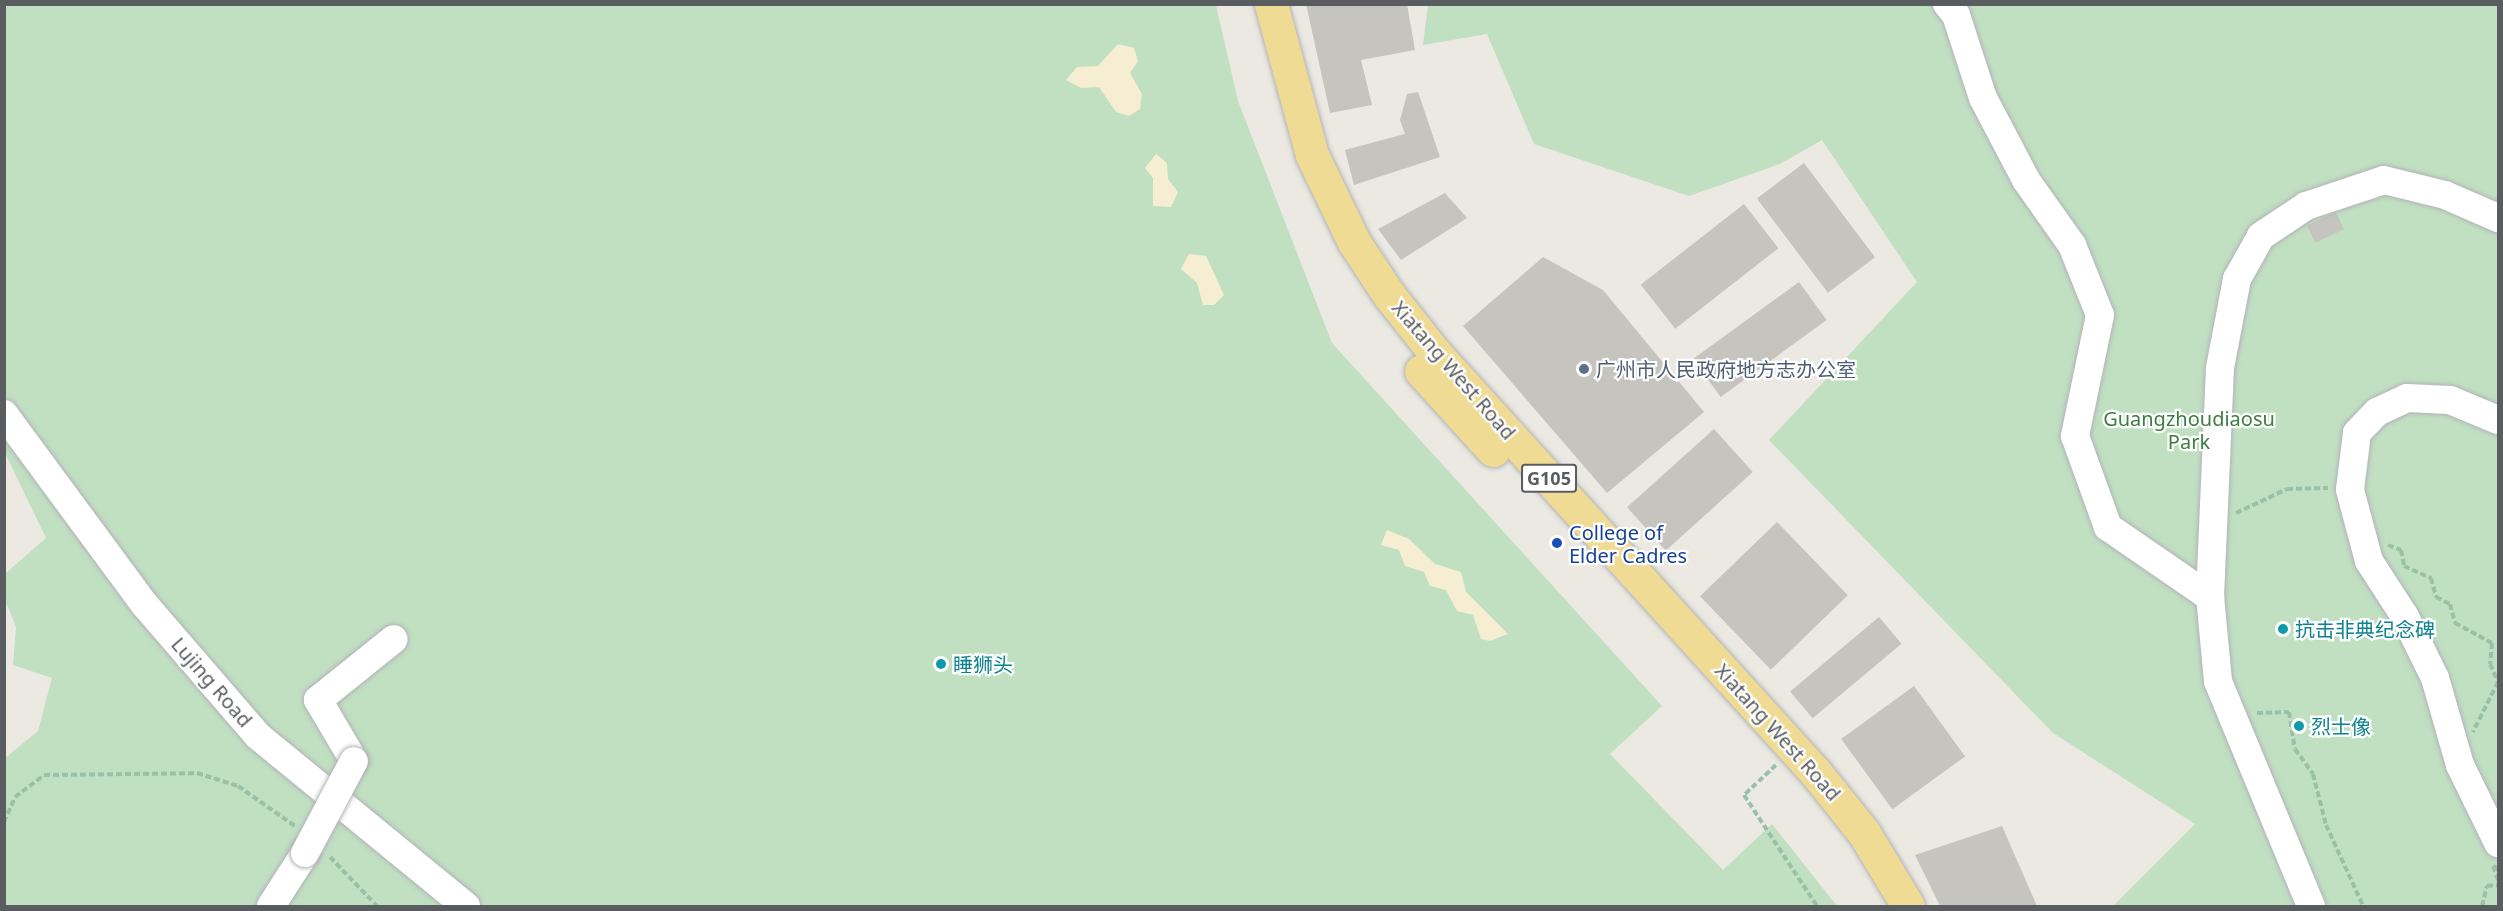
<!DOCTYPE html>
<meta charset="utf-8">
<style>
body{margin:0}
#map{position:relative;width:2503px;height:911px;overflow:hidden;background:#ebe9e2;font-family:"Noto Sans","Noto Sans SC",sans-serif}
div>[style]{position:absolute}
.green>*{inset:0;background:#c1e0c2}
.sand>*{inset:0;background:#f5eed3}
.building>*{inset:0;background:#c6c4be;transform-origin:0 0}
.path>*{height:4px;margin-top:-2px;transform-origin:0;background:repeating-linear-gradient(90deg,#9ac0a7 0 6px,transparent 0 9px)}
.roads{filter:drop-shadow(0 0 2px #b2b4b7) drop-shadow(0 0 2px #b2b4b7)}
.minor>*{height:28px;margin:-14px;padding:0 14px;transform-origin:14px;border-radius:14px;background:#fff}
.highway>*{height:33px;margin:-16.5px;padding:0 16.5px;transform-origin:16.5px;border-radius:16.5px;background:#efdb94}
.bridges{filter:drop-shadow(0 0 2px #b2b4b7) drop-shadow(0 0 2px #b2b4b7)}
.minor-bridge>*{height:28px;margin:-14px;padding:0 14px;transform-origin:14px;border-radius:14px;background:#fff}
.dots>*{width:16px;height:16px;translate:-50% -50%;box-sizing:border-box;border:3px solid #fff;border-radius:50%}
span{translate:-50% -50%;white-space:nowrap;text-align:center;line-height:1.15;-webkit-text-stroke:4.5px #fff;paint-order:stroke}
.shield-label span{padding:2px 4px;background:#fff;border:2px solid;border-radius:4px;-webkit-text-stroke-width:0}
.shield-label{font-size:18px;color:#5a5d60;font-weight:700}
.service-label{font-size:20px;color:#4e5e75}
.left{translate:0 -50%;text-align:left}
.street-label{font-size:20px;color:#5a5d60}
.park-label{font-size:20px;color:#3e7c43}
.transit-label{font-size:20px;color:#164399}
.culture-label{font-size:20px;color:#0d838f}
.frame{position:absolute;inset:0;border:6px solid #5a5d60;pointer-events:none}
</style>
<div id="map">
<div class="green">
<div style="clip-path:polygon(1428px 4px,2498px 5px,2498px 906px,2113px 906px,2195px 824px,2053px 733px,1769px 440px,1917px 282px,1822px 140px,1780px 164px,1689px 196px,1534px 144px,1487px 34px,1423px 45px)"></div>
<div style="clip-path:polygon(4px 5px,1216px 5px,1238px 101px,1332px 343px,1662px 706px,1610px 754px,1723px 870px,1772px 824px,1837px 906px,5px 906px,5px 758px,38px 731px,52px 678px,13px 665px,16px 627px,5px 600px,5px 574px,46px 538px,5px 453px)"></div>
</div>
<div class="sand">
<div style="clip-path:polygon(1118px 44px,1134px 48px,1138px 61px,1130px 73px,1142px 94px,1140px 109px,1129px 116px,1116px 112px,1099px 87px,1081px 88px,1066px 80px,1077px 67px,1098px 66px)"></div>
<div style="clip-path:polygon(1156px 154px,1167px 163px,1168px 179px,1178px 192px,1171px 207px,1153px 206px,1153px 178px,1145px 168px)"></div>
<div style="clip-path:polygon(1189px 254px,1206px 256px,1224px 295px,1214px 305px,1203px 305px,1197px 283px,1181px 269px)"></div>
<div style="clip-path:polygon(1387px 530px,1409px 539px,1435px 564px,1461px 572px,1466px 592px,1508px 634px,1490px 641px,1481px 639px,1473px 615px,1457px 611px,1446px 590px,1430px 586px,1424px 572px,1405px 566px,1399px 550px,1381px 545px)"></div>
</div>
<div class="building">
<div style="clip-path:polygon(1306px 4px,1407px 4px,1415px 50px,1361px 60px,1372px 105px,1330px 113px)"></div>
<div style="clip-path:polygon(1418px 92px,1440px 157px,1354px 185px,1345px 150px,1405px 134px,1400px 120px,1407px 94px)"></div>
<div style="left:1804px;top:163px;width:118px;height:59px;rotate:53deg"></div>
<div style="clip-path:polygon(1445px 193px,1467px 218px,1401px 260px,1378px 229px)"></div>
<div style="left:1744px;top:204px;width:56px;height:131px;rotate:52deg"></div>
<div style="left:2336px;top:212px;width:19px;height:32px;rotate:65deg"></div>
<div style="clip-path:polygon(1543px 257px,1603px 290px,1704px 412px,1607px 493px,1463px 326px)"></div>
<div style="left:1799px;top:282px;width:47px;height:131px;rotate:54deg"></div>
<div style="left:1714px;top:429px;width:58px;height:117px;rotate:48deg"></div>
<div style="left:1777px;top:522px;width:102px;height:107px;rotate:46deg"></div>
<div style="left:1879px;top:617px;width:35px;height:116px;rotate:50deg"></div>
<div style="left:1914px;top:686px;width:87px;height:90px;rotate:54deg"></div>
<div style="clip-path:polygon(2002px 826px,2037px 906px,1940px 906px,1915px 855px)"></div>
</div>
<div class="path">
<div style="left:2236px;top:513px;width:56px;rotate:-25.2deg"></div>
<div style="left:2287px;top:489px;width:41px;rotate:-1.4deg"></div>
<div style="left:2388px;top:545px;width:14px;rotate:21deg"></div>
<div style="left:2401px;top:550px;width:16px;rotate:79deg"></div>
<div style="left:2404px;top:566px;width:30px;rotate:24deg"></div>
<div style="left:2431px;top:578px;width:20px;rotate:75deg"></div>
<div style="left:2436px;top:597px;width:16px;rotate:27deg"></div>
<div style="left:2450px;top:604px;width:20px;rotate:75deg"></div>
<div style="left:2455px;top:623px;width:42px;rotate:28.4deg"></div>
<div style="left:2492px;top:643px;width:21px;rotate:95deg"></div>
<div style="left:2490px;top:664px;width:20px;rotate:66deg"></div>
<div style="left:2498px;top:682px;width:56px;rotate:116.6deg"></div>
<div style="left:2257px;top:713px;width:32px;rotate:-2deg"></div>
<div style="left:2289px;top:712px;width:37px;rotate:81deg"></div>
<div style="left:2295px;top:749px;width:31px;rotate:54deg"></div>
<div style="left:2313px;top:774px;width:53px;rotate:75.7deg"></div>
<div style="left:2326px;top:825px;width:89px;rotate:65.4deg"></div>
<div style="left:1776px;top:765px;width:44px;rotate:136.8deg"></div>
<div style="left:1744px;top:795px;width:133px;rotate:56.7deg"></div>
<div style="left:4px;top:822px;width:27px;rotate:-66deg"></div>
<div style="left:15px;top:797px;width:36px;rotate:-37deg"></div>
<div style="left:44px;top:775px;width:153px;rotate:-0.7deg"></div>
<div style="left:197px;top:773px;width:43px;rotate:17.6deg"></div>
<div style="left:238px;top:786px;width:70px;rotate:35.1deg"></div>
<div style="left:330px;top:857px;width:68px;rotate:46.2deg"></div>
<div style="left:2498px;top:869px;width:6px;rotate:-149deg"></div>
<div style="left:2493px;top:866px;width:15px;rotate:70deg"></div>
<div style="left:2482px;top:906px;width:21px;rotate:-76deg"></div>
<div style="left:2487px;top:886px;width:11px;rotate:-5deg"></div>
</div>
<div class="roads">
<div class="minor">
<div style="left:1947px;top:4px;width:14px;rotate:51deg"></div>
<div style="left:1956px;top:15px;width:87px;rotate:72deg"></div>
<div style="left:1983px;top:98px;width:93px;rotate:62.3deg"></div>
<div style="left:2026px;top:180px;width:80px;rotate:54.7deg"></div>
<div style="left:2072px;top:245px;width:75px;rotate:68.2deg"></div>
<div style="left:2100px;top:315px;width:124px;rotate:101.7deg"></div>
<div style="left:2075px;top:436px;width:97px;rotate:70.1deg"></div>
<div style="left:2108px;top:527px;width:124px;rotate:34.5deg"></div>
<div style="left:4px;top:414px;width:237px;rotate:53.6deg"></div>
<div style="left:145px;top:605px;width:173px;rotate:49.2deg"></div>
<div style="left:258px;top:736px;width:269px;rotate:39.3deg"></div>
<div style="left:2498px;top:420px;width:52px;rotate:-157.4deg"></div>
<div style="left:2450px;top:400px;width:43px;rotate:-177.3deg"></div>
<div style="left:2407px;top:398px;width:33px;rotate:155deg"></div>
<div style="left:2377px;top:412px;width:29px;rotate:134deg"></div>
<div style="left:2357px;top:433px;width:57px;rotate:97deg"></div>
<div style="left:2350px;top:490px;width:73px;rotate:75deg"></div>
<div style="left:2369px;top:561px;width:64px;rotate:57.1deg"></div>
<div style="left:2404px;top:615px;width:70px;rotate:63.8deg"></div>
<div style="left:2435px;top:678px;width:91px;rotate:74deg"></div>
<div style="left:2460px;top:765px;width:87px;rotate:64deg"></div>
<div style="left:354px;top:761px;width:71px;rotate:-120.5deg"></div>
<div style="left:318px;top:700px;width:97px;rotate:-38.8deg"></div>
<div style="left:271px;top:906px;width:63px;rotate:-57.3deg"></div>
<div style="left:2311px;top:906px;width:243px;rotate:-112.5deg"></div>
<div style="left:2218px;top:681px;width:84px;rotate:-95.4deg"></div>
<div style="left:2210px;top:597px;width:229px;rotate:-87.5deg"></div>
<div style="left:2220px;top:368px;width:91px;rotate:-79.2deg"></div>
<div style="left:2237px;top:279px;width:49px;rotate:-60.8deg"></div>
<div style="left:2261px;top:236px;width:54px;rotate:-33.7deg"></div>
<div style="left:2306px;top:206px;width:82px;rotate:-18.4deg"></div>
<div style="left:2384px;top:180px;width:63px;rotate:13.8deg"></div>
<div style="left:2445px;top:195px;width:58px;rotate:23.5deg"></div>
</div>
<div class="highway">
<div style="left:1271px;top:4px;width:156px;rotate:74.8deg"></div>
<div style="left:1312px;top:155px;width:97px;rotate:64.2deg"></div>
<div style="left:1354px;top:242px;width:64px;rotate:56.6deg"></div>
<div style="left:1389px;top:295px;width:74px;rotate:51.6deg"></div>
<div style="left:1435px;top:353px;width:567px;rotate:47.79deg"></div>
<div style="left:1816px;top:773px;width:77px;rotate:51.3deg"></div>
<div style="left:1864px;top:833px;width:85px;rotate:58.9deg"></div>
<div style="left:1421px;top:371px;width:107px;rotate:47.7deg"></div>
</div>
</div>
<div class="bridges">
<div class="minor-bridge">
<div style="left:305px;top:853px;width:104px;rotate:-62deg"></div>
</div>
</div>
<div class="dots">
<div style="left:1584px;top:369px;background:#5c6f8a"></div>
<div style="left:1557px;top:543px;background:#1a4fb4"></div>
<div style="left:2283px;top:629px;background:#0f9aa8"></div>
<div style="left:941px;top:664px;background:#0f9aa8"></div>
<div style="left:2299px;top:726px;background:#0f9aa8"></div>
</div>
<div class="shield-label">
<span style="left:1549px;top:478px">G105</span>
</div>
<div class="service-label">
<span class="left" style="left:1596px;top:369px">广州市人民政府地方志办公室</span>
</div>
<div class="street-label">
<span style="left:1454px;top:370px;rotate:49deg">Xiatang West Road</span>
<span style="left:212px;top:682px;rotate:49deg">Lujing Road</span>
<span style="left:1778px;top:732px;rotate:48deg">Xiatang West Road</span>
</div>
<div class="park-label">
<span style="left:2189px;top:430px">Guangzhoudiaosu<br>Park</span>
</div>
<div class="transit-label">
<span class="left" style="left:1569px;top:544px">College of<br>Elder Cadres</span>
</div>
<div class="culture-label">
<span class="left" style="left:2295px;top:629px">抗击非典纪念碑</span>
<span class="left" style="left:953px;top:664px">睡狮头</span>
<span class="left" style="left:2311px;top:726px">烈士像</span>
</div>
<div class="frame"></div>
</div>
